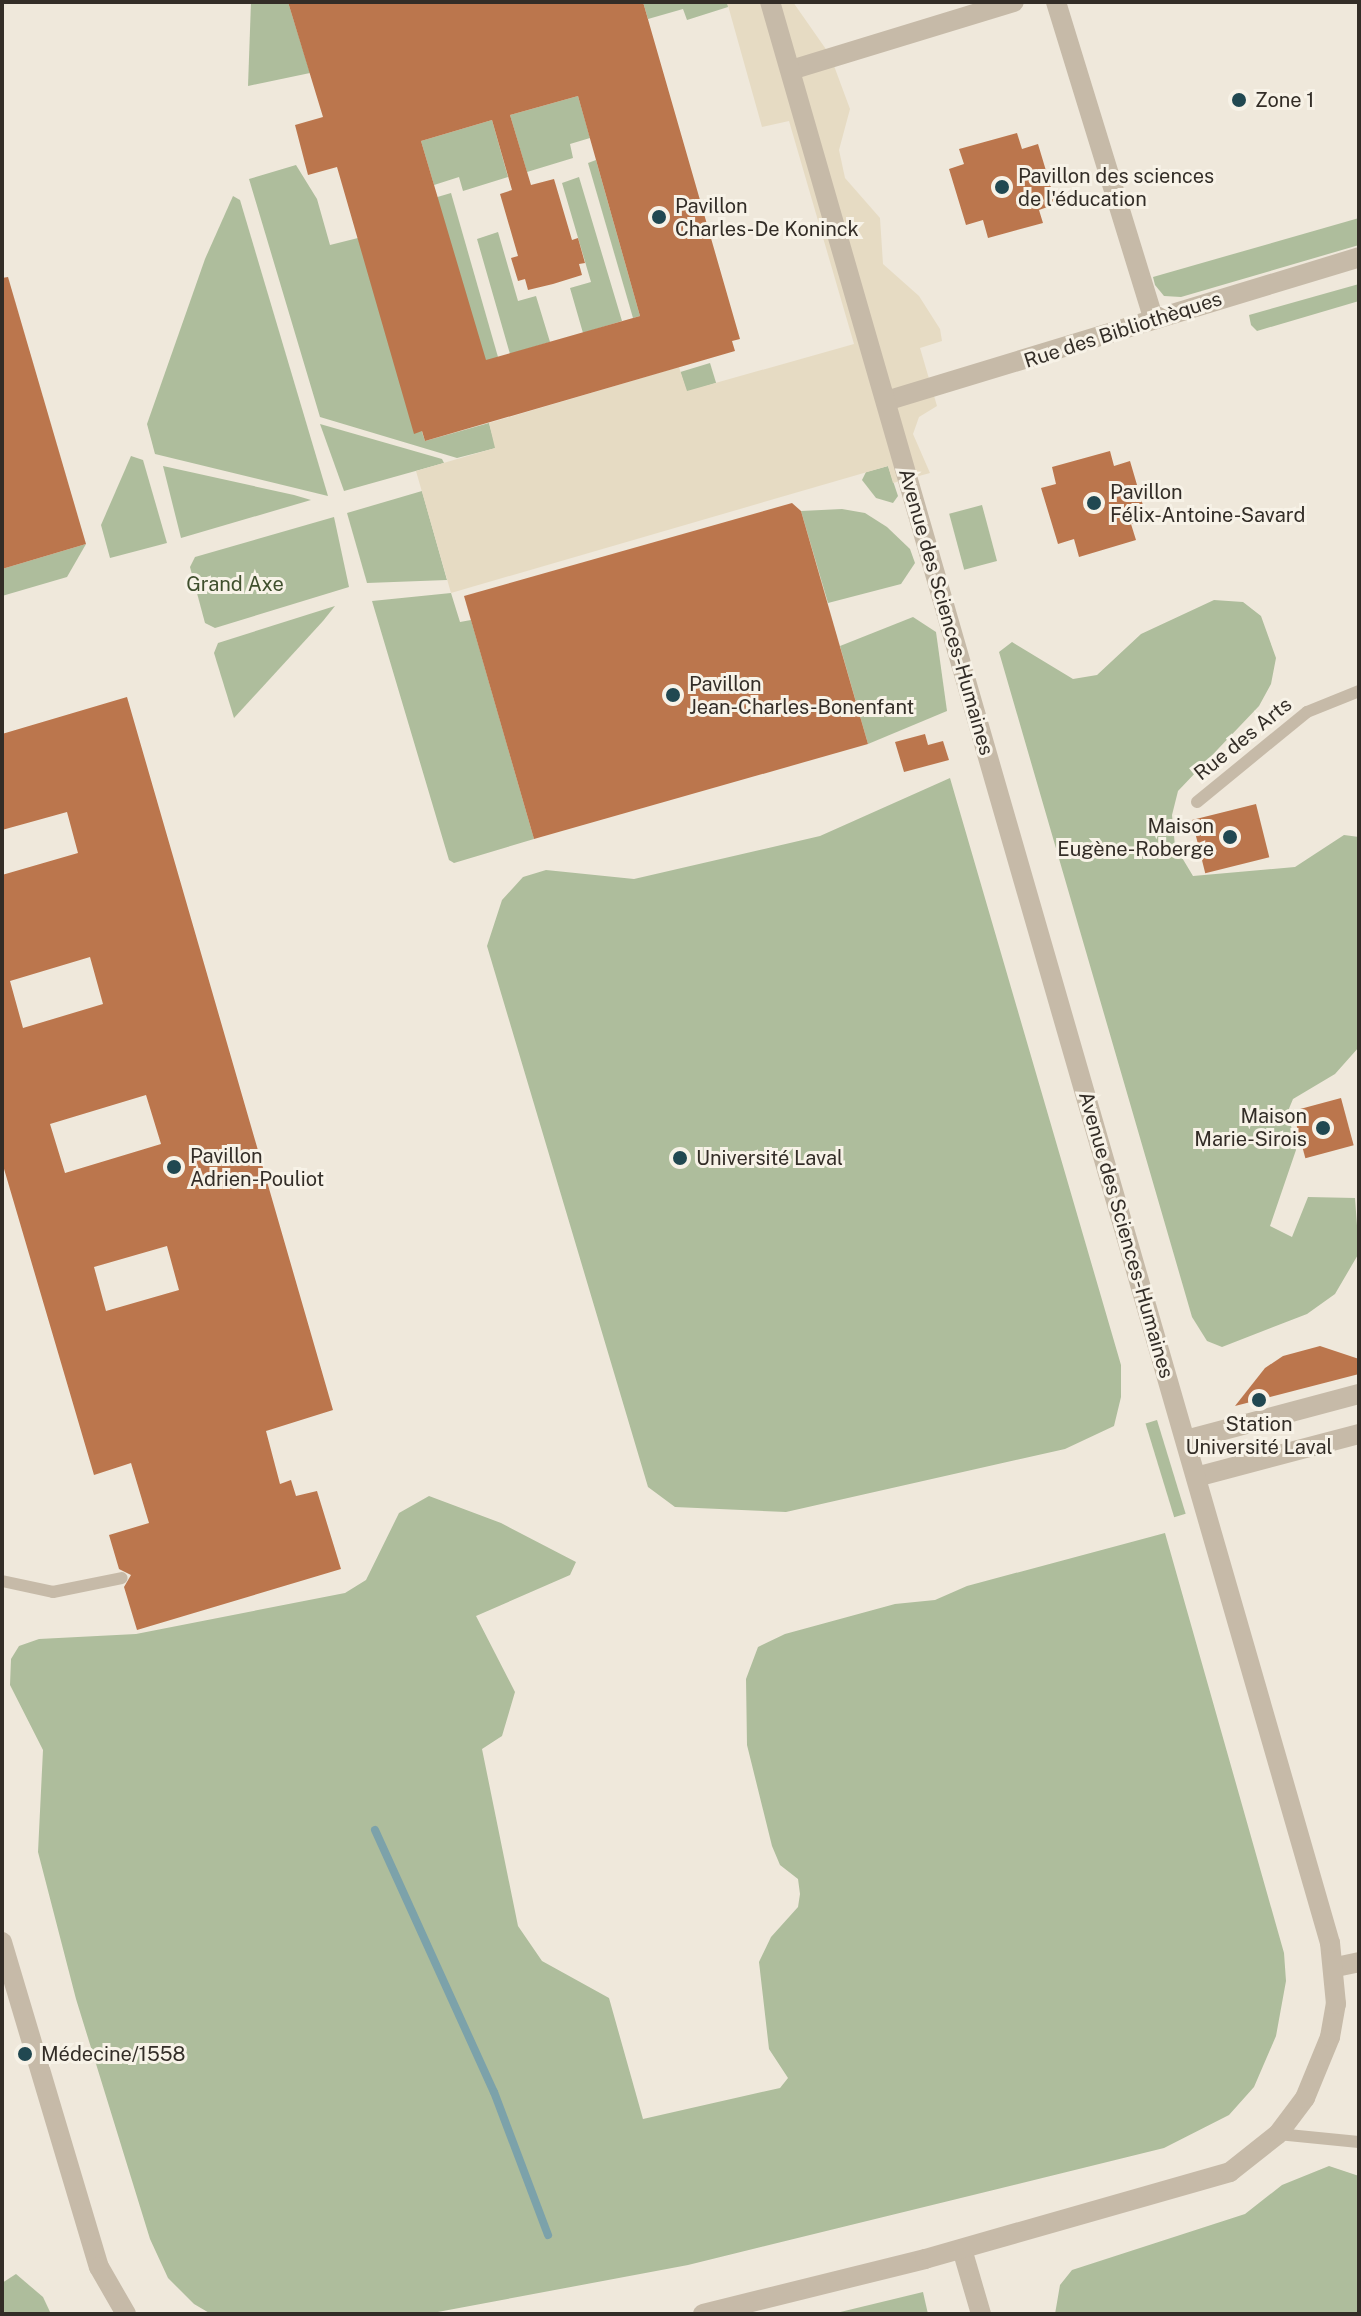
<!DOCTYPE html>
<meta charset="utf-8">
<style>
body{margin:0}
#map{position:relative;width:1361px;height:2316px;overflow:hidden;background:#efe8db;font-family:"Public Sans",sans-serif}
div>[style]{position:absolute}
.green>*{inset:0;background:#aebd9c;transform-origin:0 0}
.plaza>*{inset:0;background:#e6dbc3}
.stream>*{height:8px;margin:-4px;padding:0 4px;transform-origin:4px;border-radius:4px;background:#7ca2aa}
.building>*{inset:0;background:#bb764d;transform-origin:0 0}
.lane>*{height:12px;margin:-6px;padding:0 6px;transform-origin:6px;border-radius:6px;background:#c6baa8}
.street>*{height:20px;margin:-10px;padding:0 10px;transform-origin:10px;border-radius:10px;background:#c6baa8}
.dots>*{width:22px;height:22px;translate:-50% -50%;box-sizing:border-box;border:4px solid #f7f2e7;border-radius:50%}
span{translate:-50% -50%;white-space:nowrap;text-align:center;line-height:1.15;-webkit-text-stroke:6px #f7f2e7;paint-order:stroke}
.poi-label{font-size:20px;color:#332d27}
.left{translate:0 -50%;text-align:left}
.right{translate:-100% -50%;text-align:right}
.street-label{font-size:20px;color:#332d27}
.park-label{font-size:20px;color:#3f4f2d}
.frame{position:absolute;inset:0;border:4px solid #332d27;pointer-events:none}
</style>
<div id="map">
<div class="green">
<div style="clip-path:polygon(251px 2px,288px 2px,310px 73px,248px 86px)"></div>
<div style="clip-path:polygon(643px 2px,727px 2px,728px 7px,687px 20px,683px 9px,648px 19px)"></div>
<div style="clip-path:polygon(578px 96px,590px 138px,570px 144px,573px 158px,527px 172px,510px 115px)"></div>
<div style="clip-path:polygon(492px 120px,508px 177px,463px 191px,459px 177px,434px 185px,421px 141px)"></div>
<div style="clip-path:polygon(596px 160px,640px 316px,633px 318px,588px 163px)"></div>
<div style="clip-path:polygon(296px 165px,317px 199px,330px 245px,358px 238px,425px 441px,489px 423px,496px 448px,457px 458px,320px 417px,249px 179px)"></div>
<div style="clip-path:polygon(579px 177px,622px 321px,583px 333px,570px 288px,591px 282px,562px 183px)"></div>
<div style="left:451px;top:193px;width:171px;height:15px;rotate:74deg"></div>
<div style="clip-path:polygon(233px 196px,240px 200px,328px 496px,155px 454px,147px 424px,205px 259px)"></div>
<div style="clip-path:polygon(1359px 218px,1359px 245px,1181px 297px,1164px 296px,1155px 285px,1153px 277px)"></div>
<div style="clip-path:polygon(498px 232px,518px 301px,536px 296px,550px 342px,510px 354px,477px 239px)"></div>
<div style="clip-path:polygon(1359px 284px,1359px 301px,1257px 331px,1251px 325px,1249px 315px)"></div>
<div style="left:710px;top:363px;width:21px;height:31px;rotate:73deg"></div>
<div style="clip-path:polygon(320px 424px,442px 459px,444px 463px,344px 491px)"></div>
<div style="clip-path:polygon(131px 456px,143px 460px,167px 543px,110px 558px,101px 525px)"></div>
<div style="clip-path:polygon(163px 466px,294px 495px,311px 500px,181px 538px)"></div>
<div style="clip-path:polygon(888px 466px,898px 496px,893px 503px,876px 498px,862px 480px,866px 472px)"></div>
<div style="clip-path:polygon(422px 491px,447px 580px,367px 583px,347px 513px)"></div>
<div style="left:982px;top:505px;width:58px;height:34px;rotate:75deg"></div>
<div style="clip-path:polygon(842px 509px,865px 513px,887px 527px,910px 549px,915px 563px,901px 584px,828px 603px,801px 511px)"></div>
<div style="clip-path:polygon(334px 517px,349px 587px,215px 628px,205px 623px,190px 567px,195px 557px)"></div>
<div style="clip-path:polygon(86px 544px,67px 577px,2px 596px,2px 569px)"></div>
<div style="clip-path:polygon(451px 593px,460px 622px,471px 620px,534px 839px,454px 863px,449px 860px,372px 601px)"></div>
<div style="clip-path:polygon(1214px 600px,1243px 602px,1261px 616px,1276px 658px,1271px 684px,1259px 706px,1178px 791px,1172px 815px,1175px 846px,1193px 876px,1295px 867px,1344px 835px,1359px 837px,1359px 1047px,1335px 1074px,1293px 1099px,1288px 1111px,1296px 1150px,1270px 1226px,1292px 1237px,1308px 1197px,1355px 1198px,1359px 1253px,1335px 1294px,1307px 1314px,1222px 1347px,1207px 1341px,1192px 1317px,999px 652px,1012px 642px,1073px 679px,1097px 675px,1141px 634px)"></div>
<div style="clip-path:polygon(335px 606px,323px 621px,234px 718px,214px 653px,218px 643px)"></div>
<div style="clip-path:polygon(913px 617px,936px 632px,947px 711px,868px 744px,840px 646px)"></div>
<div style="clip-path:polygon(950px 778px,1121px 1365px,1121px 1397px,1114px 1426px,1065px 1449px,786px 1512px,675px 1507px,648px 1487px,487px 946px,502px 900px,523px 877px,546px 870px,634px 879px,820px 836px)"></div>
<div style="left:1157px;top:1420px;width:98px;height:12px;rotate:73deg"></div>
<div style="clip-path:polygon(429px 1496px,501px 1523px,576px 1562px,570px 1575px,476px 1616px,515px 1692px,502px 1736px,482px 1749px,518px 1926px,542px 1961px,609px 1998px,643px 2119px,780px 2088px,788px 2078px,769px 2049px,759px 1962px,771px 1937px,798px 1907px,800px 1894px,798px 1879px,780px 1865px,772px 1846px,747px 1745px,746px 1679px,758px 1647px,785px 1634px,895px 1604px,935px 1600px,967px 1586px,1165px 1533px,1284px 1953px,1286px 1981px,1276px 2036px,1254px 2087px,1229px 2115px,1164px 2148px,688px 2265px,427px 2314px,211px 2314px,194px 2304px,168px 2278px,150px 2239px,76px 1999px,38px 1852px,43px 1750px,10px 1685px,11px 1659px,19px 1646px,39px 1639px,136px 1634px,345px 1593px,366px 1580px,399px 1513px)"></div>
<div style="clip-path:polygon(1329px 2166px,1359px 2176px,1359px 2314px,1055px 2314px,1060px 2285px,1072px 2270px,1245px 2214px,1282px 2185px)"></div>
<div style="clip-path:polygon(16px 2274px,43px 2297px,51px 2314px,2px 2314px,2px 2283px)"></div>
<div style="clip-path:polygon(923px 2292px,928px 2314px,832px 2314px)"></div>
</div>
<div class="plaza">
<div style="clip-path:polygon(727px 2px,793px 2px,830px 55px,850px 109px,839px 150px,845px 178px,880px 218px,883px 264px,919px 296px,940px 329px,942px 341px,920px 348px,937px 406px,919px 417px,913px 434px,930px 473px,893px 483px,888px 466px,451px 593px,416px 471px,495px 448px,489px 423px,679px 367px,687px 391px,854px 344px,789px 121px,762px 127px)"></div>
</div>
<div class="stream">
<div style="left:375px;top:1830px;width:288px;rotate:65.6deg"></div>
<div style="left:494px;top:2092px;width:153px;rotate:69.3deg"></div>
</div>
<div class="building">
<div style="clip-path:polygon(evenodd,288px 2px,643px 2px,740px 339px,732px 341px,735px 351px,425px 441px,422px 431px,414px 434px,337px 167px,308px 175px,295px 125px,323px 117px,288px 2px,578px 96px,640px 316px,486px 360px,421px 141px,492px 120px,512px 190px,500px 194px,518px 256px,511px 258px,518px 281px,525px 279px,528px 290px,553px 284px,582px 275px,579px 264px,585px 263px,578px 238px,572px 240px,554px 179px,531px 185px,510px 115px,578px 96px)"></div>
<div style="clip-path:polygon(1017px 133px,1022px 149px,1038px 144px,1056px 204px,1039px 210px,1043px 223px,988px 238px,983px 220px,966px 225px,949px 169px,964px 164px,959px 149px)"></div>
<div style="clip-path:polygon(8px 277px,86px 544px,2px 569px,2px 278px)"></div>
<div style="clip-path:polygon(1110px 451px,1114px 466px,1130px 461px,1147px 519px,1131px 524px,1136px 540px,1079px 557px,1074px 539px,1058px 544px,1041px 488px,1056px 484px,1052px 467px)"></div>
<div style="clip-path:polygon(792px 503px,801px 511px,868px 744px,534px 839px,464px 596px)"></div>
<div style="clip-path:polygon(evenodd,127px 697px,333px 1410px,266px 1431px,280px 1484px,291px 1480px,296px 1496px,317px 1491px,341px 1569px,137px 1630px,124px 1587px,131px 1575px,119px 1569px,109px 1535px,149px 1523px,131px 1463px,94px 1475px,2px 1162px,2px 875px,78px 853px,67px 812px,2px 830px,2px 734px,127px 697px,90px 957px,103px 1004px,23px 1028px,10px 981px,90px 957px,127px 697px,146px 1095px,161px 1144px,65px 1173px,50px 1124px,146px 1095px,127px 697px,167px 1246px,179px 1290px,106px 1311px,94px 1267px,167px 1246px)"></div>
<div style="clip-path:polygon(925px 734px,928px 745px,943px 741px,949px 760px,904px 772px,895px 742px)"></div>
<div style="left:1256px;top:804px;width:55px;height:66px;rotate:76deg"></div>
<div style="left:1341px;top:1098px;width:49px;height:50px;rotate:75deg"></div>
<div style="clip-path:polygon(1320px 1346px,1359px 1359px,1359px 1374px,1235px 1406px,1265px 1368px,1283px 1356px)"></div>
</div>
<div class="lane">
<div style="left:1197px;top:802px;width:142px;rotate:-39.3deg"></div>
<div style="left:1307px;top:712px;width:56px;rotate:-22deg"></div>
<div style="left:2px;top:1581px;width:52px;rotate:12.2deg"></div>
<div style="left:53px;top:1592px;width:70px;rotate:-11.5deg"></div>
<div style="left:1278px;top:2134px;width:81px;rotate:5.6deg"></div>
</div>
<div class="street">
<div style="left:1056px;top:2px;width:330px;rotate:72.9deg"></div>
<div style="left:791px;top:70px;width:233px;rotate:-17deg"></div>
<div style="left:886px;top:401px;width:494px;rotate:-16.9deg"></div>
<div style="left:1186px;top:1440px;width:179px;rotate:-14.9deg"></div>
<div style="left:1196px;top:1477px;width:169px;rotate:-14.8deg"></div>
<div style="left:2px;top:1942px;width:339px;rotate:73.4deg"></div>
<div style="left:99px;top:2267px;width:54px;rotate:60.1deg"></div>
<div style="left:1336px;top:1967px;width:24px;rotate:-12deg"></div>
<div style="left:962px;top:2249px;width:68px;rotate:73.7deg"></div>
<div style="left:703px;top:2314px;width:229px;rotate:-13.9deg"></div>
<div style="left:925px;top:2259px;width:317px;rotate:-15.9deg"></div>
<div style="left:1230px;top:2172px;width:61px;rotate:-38.4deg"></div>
<div style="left:1278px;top:2134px;width:45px;rotate:-53.1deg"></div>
<div style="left:1305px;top:2098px;width:66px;rotate:-67.7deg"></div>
<div style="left:1330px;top:2037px;width:34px;rotate:-80deg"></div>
<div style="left:1336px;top:2004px;width:61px;rotate:-95.6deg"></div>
<div style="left:1330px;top:1943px;width:2020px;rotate:-106.09deg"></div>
</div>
<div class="dots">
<div style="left:1239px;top:100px;background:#214851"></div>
<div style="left:1002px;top:187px;background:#214851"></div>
<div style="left:659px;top:217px;background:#214851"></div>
<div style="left:1094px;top:503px;background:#214851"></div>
<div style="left:673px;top:695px;background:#214851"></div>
<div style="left:1230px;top:837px;background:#214851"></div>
<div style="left:1323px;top:1128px;background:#214851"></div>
<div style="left:680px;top:1158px;background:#214851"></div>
<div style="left:174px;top:1167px;background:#214851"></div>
<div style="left:1259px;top:1400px;background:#214851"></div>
<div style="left:25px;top:2054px;background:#214851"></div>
</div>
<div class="poi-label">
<span class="left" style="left:1255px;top:100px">Zone 1</span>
<span class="left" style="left:1018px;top:188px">Pavillon des sciences<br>de l'éducation</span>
<span class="left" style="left:675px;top:218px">Pavillon<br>Charles-De Koninck</span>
<span class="left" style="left:1110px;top:504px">Pavillon<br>Félix-Antoine-Savard</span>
<span class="left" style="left:689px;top:696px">Pavillon<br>Jean-Charles-Bonenfant</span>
<span class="right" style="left:1214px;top:838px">Maison<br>Eugène-Roberge</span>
<span class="right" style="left:1307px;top:1128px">Maison<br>Marie-Sirois</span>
<span class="left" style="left:190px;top:1168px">Pavillon<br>Adrien-Pouliot</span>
<span class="left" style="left:696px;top:1158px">Université Laval</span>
<span style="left:1259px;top:1436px">Station<br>Université Laval</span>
<span class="left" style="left:41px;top:2054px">Médecine/1558</span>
</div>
<div class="street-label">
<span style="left:1123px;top:330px;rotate:-18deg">Rue des Bibliothèques</span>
<span style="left:946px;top:612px;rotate:74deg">Avenue des Sciences-Humaines</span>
<span style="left:1243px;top:739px;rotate:-39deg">Rue des Arts</span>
<span style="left:1126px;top:1235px;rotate:74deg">Avenue des Sciences-Humaines</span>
</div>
<div class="park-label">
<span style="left:235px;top:584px">Grand Axe</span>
</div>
<div class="frame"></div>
</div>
